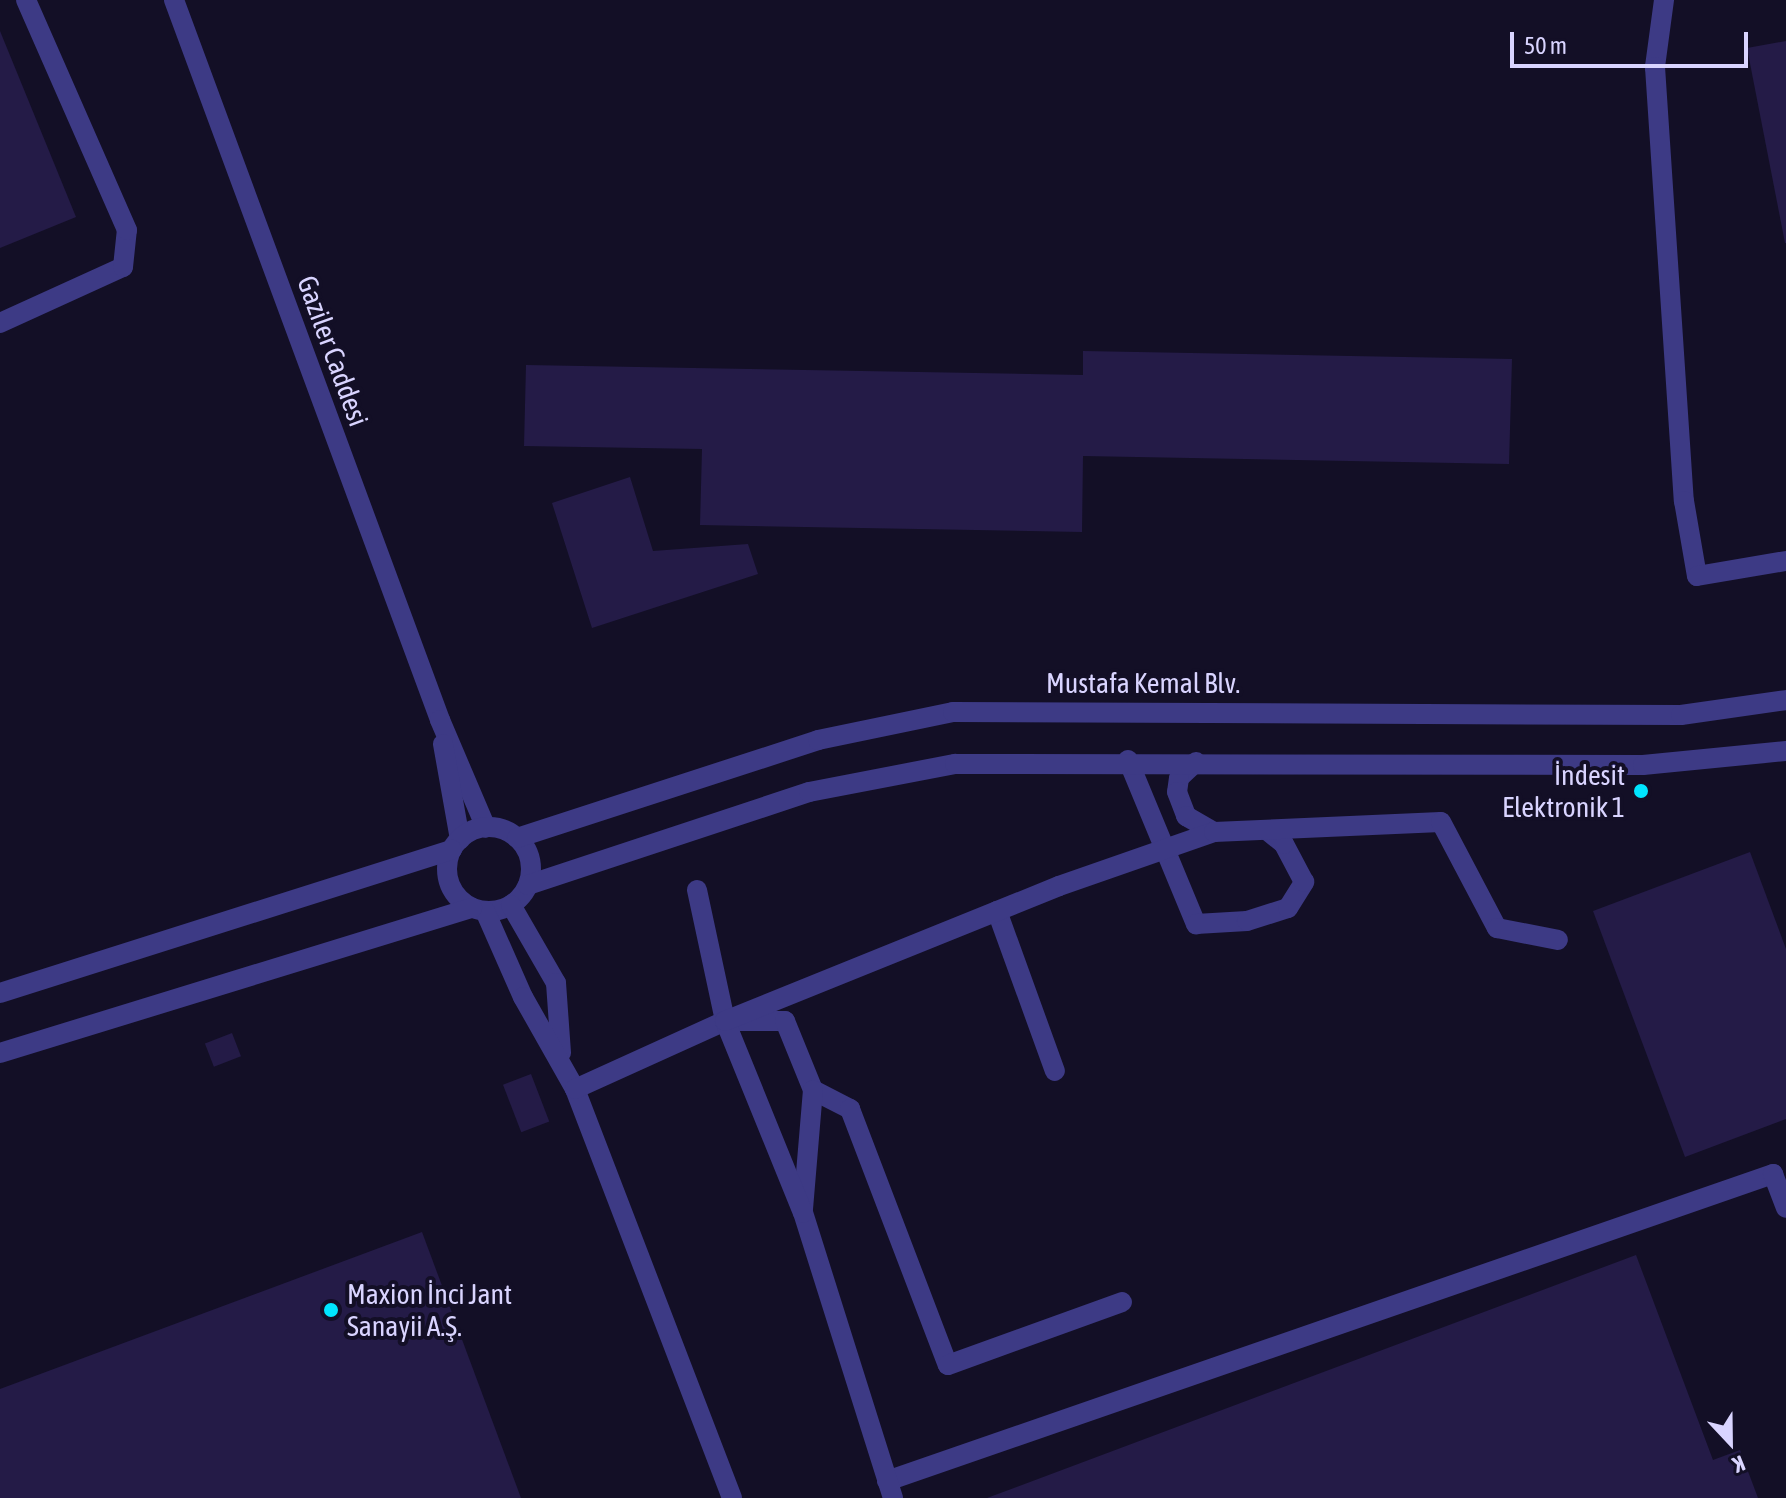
<!DOCTYPE html>
<meta charset="utf-8">
<style>
body{margin:0}
#map{position:relative;width:1786px;height:1498px;overflow:hidden;background:#130f26;font-family:"Asap Condensed",sans-serif}
div>[style]{position:absolute}
.building>*{inset:0;background:#241b47;transform-origin:0 0}
.minor>*{height:20px;margin:-10px;padding:0 10px;transform-origin:10px;border-radius:10px;background:#3d3a85}
.minor>.ring{margin:-10px;padding:0;box-sizing:content-box;background:none;border:20px solid #3d3a85;border-radius:50%}
.dots>*{width:22px;height:22px;translate:-50% -50%;box-sizing:border-box;border:4px solid #130f26;border-radius:50%}
span{translate:-50% -50%;white-space:nowrap;text-align:center;line-height:1.15;-webkit-text-stroke:8px #130f26;paint-order:stroke}
.street-label{font-size:28px;color:#d9d4ff}
.poi-label{font-size:28px;color:#d9d4ff}
.right{translate:-100% -50%;text-align:right}
.left{translate:0 -50%;text-align:left}
.north{position:absolute;left:1690px;top:1402px;width:80px;height:80px;-webkit-text-stroke:6px #130f26;paint-order:stroke;rotate:158deg;font-size:22px;font-weight:700;line-height:32px;text-align:center;color:#d9d4ff}
.north::after{content:'';display:block;margin:auto;width:28px;height:36px;background:#d9d4ff;clip-path:polygon(50% 0,100% 100%,50% 72%,0 100%)}
.scale{position:absolute;left:1510px;top:32px;width:238px;height:36px;box-sizing:border-box;border:4px solid #d9d4ff;border-top:0;padding-left:10px;font-size:24px;line-height:28px;white-space:nowrap;color:#d9d4ff;-webkit-text-stroke:6px #130f26;paint-order:stroke}
</style>
<div id="map">
<div class="building">
<div style="clip-path:polygon(0 31px,76px 217px,0 248px)"></div>
<div style="clip-path:polygon(1786px 41px,1786px 243px,1785px 243px,1747px 48px)"></div>
<div style="clip-path:polygon(1083px 351px,1512px 359px,1509px 464px,1083px 456px,1082px 532px,700px 525px,702px 449px,524px 446px,526px 365px,1083px 375px)"></div>
<div style="clip-path:polygon(630px 477px,653px 551px,748px 544px,758px 574px,592px 628px,552px 503px)"></div>
<div style="clip-path:polygon(1750px 852px,1786px 949px,1786px 1119px,1685px 1157px,1593px 911px)"></div>
<div style="left:232px;top:1033px;width:25px;height:29px;rotate:69deg"></div>
<div style="left:531px;top:1074px;width:51px;height:30px;rotate:69deg"></div>
<div style="clip-path:polygon(422px 1232px,521px 1498px,0 1498px,0 1389px)"></div>
<div style="clip-path:polygon(1636px 1255px,1713px 1460px,1740px 1450px,1758px 1498px,987px 1498px)"></div>
</div>
<div class="minor">
<div style="left:174px;top:0;width:768px;rotate:69.72deg"></div>
<div style="left:440px;top:720px;width:117px;rotate:66.9deg"></div>
<div style="left:1664px;top:0;width:68px;rotate:97.7deg"></div>
<div style="left:1655px;top:67px;width:435px;rotate:86.2deg"></div>
<div style="left:1684px;top:501px;width:76px;rotate:80.2deg"></div>
<div style="left:1697px;top:576px;width:90px;rotate:-9.6deg"></div>
<div style="left:0;top:323px;width:135px;rotate:-24.5deg"></div>
<div style="left:123px;top:267px;width:37px;rotate:-84deg"></div>
<div style="left:127px;top:230px;width:251px;rotate:-113.7deg"></div>
<div style="left:443px;top:744px;width:97px;rotate:79.9deg"></div>
<div style="left:1128px;top:760px;width:178px;rotate:67.5deg"></div>
<div style="left:1196px;top:924px;width:51px;rotate:-3.4deg"></div>
<div style="left:1247px;top:921px;width:43px;rotate:-17.6deg"></div>
<div style="left:1288px;top:908px;width:31px;rotate:-58deg"></div>
<div style="left:1304px;top:882px;width:43px;rotate:-117.8deg"></div>
<div style="left:1284px;top:844px;width:22px;rotate:-141deg"></div>
<div style="left:1196px;top:762px;width:23px;rotate:137deg"></div>
<div style="left:1179px;top:778px;width:14px;rotate:98deg"></div>
<div style="left:1177px;top:792px;width:26px;rotate:69deg"></div>
<div style="left:1186px;top:816px;width:32px;rotate:30deg"></div>
<div class="ring" style="left:447px;top:827px;width:64px;height:64px"></div>
<div style="left:517px;top:838px;width:317px;rotate:-18deg"></div>
<div style="left:818px;top:740px;width:138px;rotate:-11.7deg"></div>
<div style="left:953px;top:712px;width:728px;rotate:0.24deg"></div>
<div style="left:1681px;top:715px;width:106px;rotate:-8.1deg"></div>
<div style="left:528px;top:885px;width:296px;rotate:-18.3deg"></div>
<div style="left:809px;top:792px;width:149px;rotate:-10.9deg"></div>
<div style="left:955px;top:764px;width:688px;rotate:0.08deg"></div>
<div style="left:1643px;top:765px;width:144px;rotate:-5.6deg"></div>
<div style="left:697px;top:890px;width:134px;rotate:77.9deg"></div>
<div style="left:511px;top:905px;width:90px;rotate:60deg"></div>
<div style="left:556px;top:983px;width:70px;rotate:85.9deg"></div>
<div style="left:485px;top:911px;width:94px;rotate:66.2deg"></div>
<div style="left:523px;top:997px;width:106px;rotate:60.5deg"></div>
<div style="left:575px;top:1089px;width:438px;rotate:69deg"></div>
<div style="left:997px;top:911px;width:170px;rotate:70.1deg"></div>
<div style="left:0;top:993px;width:474px;rotate:-17.6deg"></div>
<div style="left:0;top:1053px;width:494px;rotate:-17.1deg"></div>
<div style="left:575px;top:1089px;width:165px;rotate:-24.4deg"></div>
<div style="left:725px;top:1021px;width:60px"></div>
<div style="left:785px;top:1021px;width:74px;rotate:67.9deg"></div>
<div style="left:813px;top:1090px;width:42px;rotate:27.2deg"></div>
<div style="left:850px;top:1109px;width:274px;rotate:69.1deg"></div>
<div style="left:948px;top:1365px;width:185px;rotate:-19.9deg"></div>
<div style="left:803px;top:1209px;width:119px;rotate:-85.2deg"></div>
<div style="left:887px;top:1481px;width:938px;rotate:-19.11deg"></div>
<div style="left:1773px;top:1174px;width:36px;rotate:69deg"></div>
<div style="left:893px;top:1498px;width:299px;rotate:-107.5deg"></div>
<div style="left:803px;top:1213px;width:207px;rotate:-112.1deg"></div>
<div style="left:725px;top:1021px;width:360px;rotate:-22deg"></div>
<div style="left:1059px;top:886px;width:164px;rotate:-19.2deg"></div>
<div style="left:1214px;top:832px;width:227px;rotate:-2.5deg"></div>
<div style="left:1441px;top:822px;width:120px;rotate:62.2deg"></div>
<div style="left:1497px;top:928px;width:62px;rotate:11.1deg"></div>
</div>
<div class="dots">
<div style="left:1641px;top:791px;background:#00e5ff"></div>
<div style="left:331px;top:1310px;background:#00e5ff"></div>
</div>
<div class="street-label">
<span style="left:333px;top:351px;rotate:70deg">Gaziler Caddesi</span>
<span style="left:1143px;top:683px">Mustafa Kemal Blv.</span>
</div>
<div class="poi-label">
<span class="right" style="left:1625px;top:791px">İndesit<br>Elektronik 1</span>
<span class="left" style="left:347px;top:1310px">Maxion İnci Jant<br>Sanayii A.Ş.</span>
</div>
<div class="north">K</div>
<div class="scale">50 m</div>
</div>
